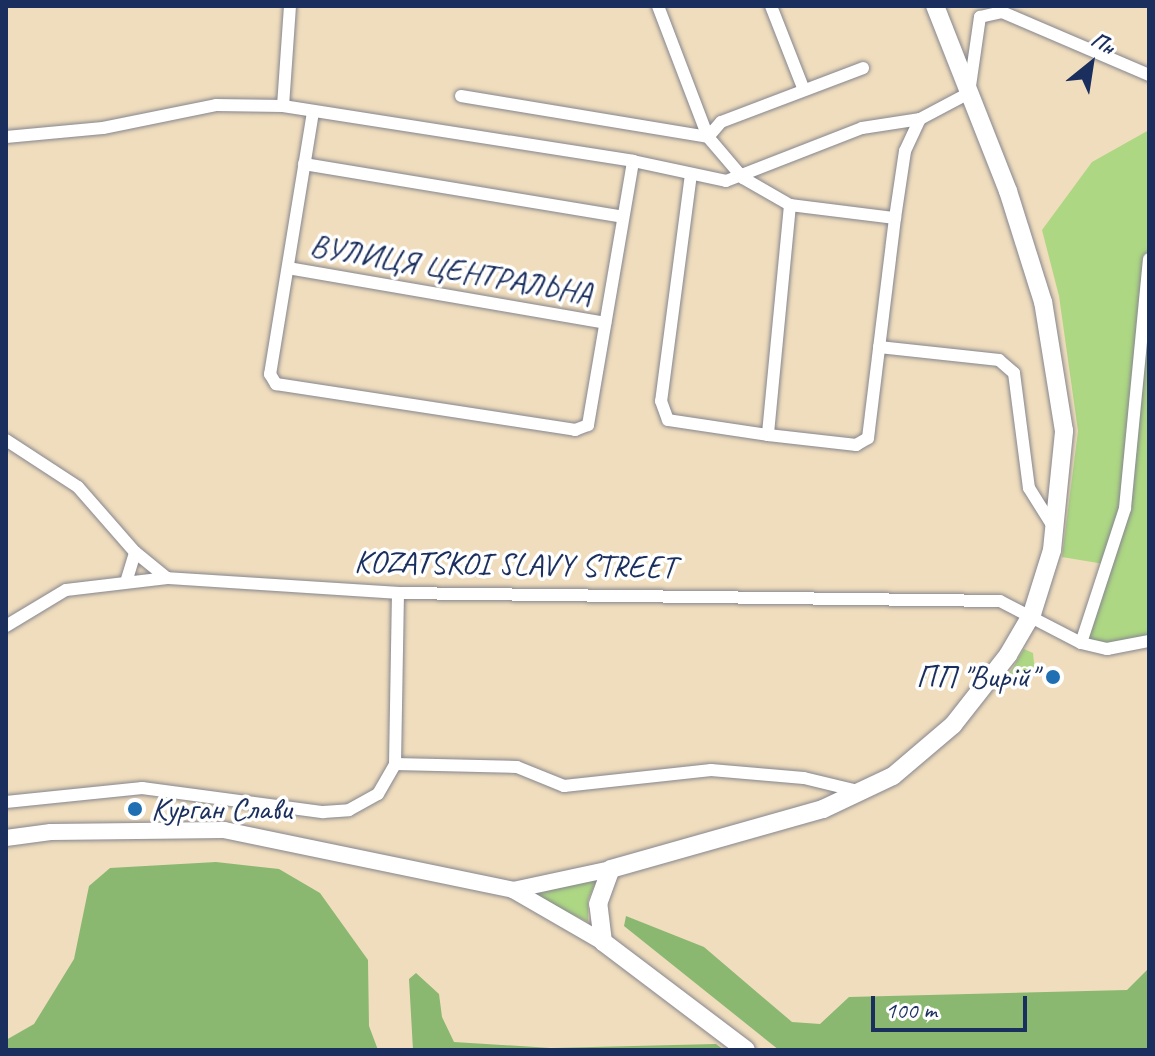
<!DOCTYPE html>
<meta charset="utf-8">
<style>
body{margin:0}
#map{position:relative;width:1155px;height:1056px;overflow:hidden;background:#f0ddbd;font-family:Caveat,sans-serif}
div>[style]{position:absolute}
.green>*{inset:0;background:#add783}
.forest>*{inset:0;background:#8ab871}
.roads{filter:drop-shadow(0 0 2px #86868e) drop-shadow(0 0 2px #86868e)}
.minor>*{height:12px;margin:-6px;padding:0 6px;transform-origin:6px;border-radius:6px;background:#fff}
.secondary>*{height:16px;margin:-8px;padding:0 8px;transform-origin:8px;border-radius:8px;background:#fff}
.primary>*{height:18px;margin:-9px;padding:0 9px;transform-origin:9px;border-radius:9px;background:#fff}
.dots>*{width:22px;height:22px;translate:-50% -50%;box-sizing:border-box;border:4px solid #fff;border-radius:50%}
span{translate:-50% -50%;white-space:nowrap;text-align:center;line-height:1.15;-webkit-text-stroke:7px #fff;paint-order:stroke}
.street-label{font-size:32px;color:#1b2f5e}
.poi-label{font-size:32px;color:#1b2f5e}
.right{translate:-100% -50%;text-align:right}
.left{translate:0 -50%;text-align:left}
.frame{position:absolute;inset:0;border:8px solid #1b2f5e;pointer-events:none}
.north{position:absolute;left:1051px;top:24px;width:80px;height:80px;-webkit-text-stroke:6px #fff;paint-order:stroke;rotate:30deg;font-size:22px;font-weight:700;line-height:32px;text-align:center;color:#1b2f5e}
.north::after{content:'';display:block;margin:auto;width:28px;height:36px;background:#1b2f5e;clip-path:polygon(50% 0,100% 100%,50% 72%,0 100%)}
.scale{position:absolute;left:871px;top:996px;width:156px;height:36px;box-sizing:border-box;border:4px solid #1b2f5e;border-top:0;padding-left:10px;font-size:24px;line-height:28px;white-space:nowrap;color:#1b2f5e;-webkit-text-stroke:6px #fff;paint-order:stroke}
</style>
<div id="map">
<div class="green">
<div style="clip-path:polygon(1149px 130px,1149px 641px,1129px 650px,1081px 643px,1110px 565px,1062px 557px,1078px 431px,1059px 296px,1042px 230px,1092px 162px)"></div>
<div style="clip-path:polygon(1024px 649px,1033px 653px,1035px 673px,1026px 683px,1006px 687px,1003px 684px)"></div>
<div style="clip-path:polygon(598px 877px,588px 900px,588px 922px,533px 895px)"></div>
</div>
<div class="forest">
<div style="clip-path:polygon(216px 862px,279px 869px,320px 893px,368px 960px,369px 1026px,378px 1050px,6px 1050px,6px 1040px,34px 1024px,74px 959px,89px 886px,110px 868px)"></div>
<div style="clip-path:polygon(626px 916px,704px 947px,792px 1022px,820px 1024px,849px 997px,1127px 990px,1149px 968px,1149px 1050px,779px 1050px,624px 926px)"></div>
<div style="clip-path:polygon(416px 973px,439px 994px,442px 1017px,454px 1042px,551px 1048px,716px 1044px,724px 1050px,413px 1050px,409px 979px)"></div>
</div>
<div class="roads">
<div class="minor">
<div style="left:658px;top:6px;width:140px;rotate:69.1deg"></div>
<div style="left:708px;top:137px;width:54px;rotate:49.5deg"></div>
<div style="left:743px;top:178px;width:54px;rotate:29.9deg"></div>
<div style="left:790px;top:205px;width:106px;rotate:7.1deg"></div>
<div style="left:895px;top:218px;width:68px;rotate:-81.5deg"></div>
<div style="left:905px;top:151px;width:35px;rotate:-65deg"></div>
<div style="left:771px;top:6px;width:90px;rotate:68.6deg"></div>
<div style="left:461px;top:96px;width:250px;rotate:9.4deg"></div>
<div style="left:708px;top:137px;width:20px;rotate:-49deg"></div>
<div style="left:721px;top:122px;width:152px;rotate:-20.8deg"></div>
<div style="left:283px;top:106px;width:100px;rotate:-86deg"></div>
<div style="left:313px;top:112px;width:266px;rotate:99.3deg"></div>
<div style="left:270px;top:374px;width:12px;rotate:59deg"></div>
<div style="left:276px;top:384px;width:303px;rotate:8.7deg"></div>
<div style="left:575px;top:430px;width:14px;rotate:-21deg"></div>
<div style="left:588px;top:425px;width:268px;rotate:-80.3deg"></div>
<div style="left:6px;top:137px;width:97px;rotate:-5.3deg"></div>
<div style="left:103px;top:128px;width:115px;rotate:-11.5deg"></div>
<div style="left:216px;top:105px;width:67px;rotate:0.9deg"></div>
<div style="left:283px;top:106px;width:354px;rotate:8.9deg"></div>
<div style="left:633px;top:161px;width:95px;rotate:12.1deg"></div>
<div style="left:726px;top:181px;width:146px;rotate:-21.3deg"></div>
<div style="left:862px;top:128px;width:59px;rotate:-8.8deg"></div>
<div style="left:920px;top:119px;width:55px;rotate:-28deg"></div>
<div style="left:969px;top:93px;width:77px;rotate:-81.8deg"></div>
<div style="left:980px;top:17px;width:23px;rotate:-13deg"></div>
<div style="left:1002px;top:12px;width:160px;rotate:23.2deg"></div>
<div style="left:304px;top:164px;width:323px;rotate:9.4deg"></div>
<div style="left:691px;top:174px;width:229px;rotate:97.5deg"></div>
<div style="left:661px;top:401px;width:20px;rotate:70deg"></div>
<div style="left:668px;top:420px;width:101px;rotate:8.5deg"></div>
<div style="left:790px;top:205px;width:231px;rotate:95.5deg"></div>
<div style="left:768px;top:435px;width:89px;rotate:6.5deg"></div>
<div style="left:856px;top:445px;width:14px;rotate:-30deg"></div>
<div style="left:868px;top:438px;width:222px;rotate:-83deg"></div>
<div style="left:288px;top:268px;width:322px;rotate:9.8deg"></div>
<div style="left:879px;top:347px;width:121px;rotate:6.2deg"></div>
<div style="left:999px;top:360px;width:20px;rotate:41deg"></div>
<div style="left:1014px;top:373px;width:116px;rotate:82.6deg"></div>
<div style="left:1029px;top:488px;width:47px;rotate:58deg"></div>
<div style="left:6px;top:440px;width:86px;rotate:33.1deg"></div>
<div style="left:78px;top:487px;width:86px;rotate:48.8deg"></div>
<div style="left:135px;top:552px;width:41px;rotate:39.1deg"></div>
<div style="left:127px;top:579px;width:28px;rotate:-73deg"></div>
<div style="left:6px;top:626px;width:70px;rotate:-31deg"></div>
<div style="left:66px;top:590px;width:102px;rotate:-6.8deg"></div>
<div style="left:167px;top:578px;width:231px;rotate:3.7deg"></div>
<div style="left:398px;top:593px;width:602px;rotate:0.76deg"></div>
<div style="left:1000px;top:601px;width:91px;rotate:27.4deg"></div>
<div style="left:1081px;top:643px;width:27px;rotate:13deg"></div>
<div style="left:1107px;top:649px;width:43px;rotate:-10.8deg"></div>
<div style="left:1081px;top:643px;width:142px;rotate:-71.9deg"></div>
<div style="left:1125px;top:508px;width:250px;rotate:-84.5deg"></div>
<div style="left:395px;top:764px;width:171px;rotate:-89deg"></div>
<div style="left:6px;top:802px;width:137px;rotate:-5.9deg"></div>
<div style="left:142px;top:788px;width:183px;rotate:7.6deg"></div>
<div style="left:323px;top:812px;width:26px;rotate:-4deg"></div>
<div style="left:349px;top:810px;width:33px;rotate:-29deg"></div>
<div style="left:378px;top:794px;width:34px;rotate:-60deg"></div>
<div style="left:395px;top:764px;width:122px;rotate:1.4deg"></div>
<div style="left:517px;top:767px;width:51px;rotate:22deg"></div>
<div style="left:564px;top:786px;width:148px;rotate:-6.2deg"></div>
<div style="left:711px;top:770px;width:93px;rotate:4.9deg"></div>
<div style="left:804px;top:778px;width:60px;rotate:13.6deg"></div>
</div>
<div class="secondary">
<div style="left:6px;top:838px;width:45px;rotate:-7.6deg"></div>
<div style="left:51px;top:832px;width:173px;rotate:-0.7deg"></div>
<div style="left:224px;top:830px;width:295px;rotate:11.7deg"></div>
<div style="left:513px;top:890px;width:104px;rotate:30deg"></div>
<div style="left:513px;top:890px;width:100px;rotate:-12.1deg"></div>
</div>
<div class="primary">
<div style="left:746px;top:1050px;width:179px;rotate:-142.9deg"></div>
<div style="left:603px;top:942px;width:38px;rotate:-97deg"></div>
<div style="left:598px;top:904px;width:37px;rotate:-70deg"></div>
<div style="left:611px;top:869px;width:220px;rotate:-15.8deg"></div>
<div style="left:823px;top:809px;width:77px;rotate:-25.2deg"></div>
<div style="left:893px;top:776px;width:79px;rotate:-40.4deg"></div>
<div style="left:953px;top:725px;width:89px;rotate:-51.8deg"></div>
<div style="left:1008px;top:655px;width:48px;rotate:-59.7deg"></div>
<div style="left:1032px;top:614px;width:67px;rotate:-72.6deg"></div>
<div style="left:1052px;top:550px;width:120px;rotate:-84.2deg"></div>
<div style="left:1064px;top:431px;width:131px;rotate:-99.2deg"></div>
<div style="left:1043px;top:302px;width:116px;rotate:-107.5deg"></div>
<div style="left:1008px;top:191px;width:199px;rotate:-111.5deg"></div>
</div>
</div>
<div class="dots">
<div style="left:1053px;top:677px;background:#1f6fb2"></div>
<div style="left:135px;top:809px;background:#1f6fb2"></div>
</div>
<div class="street-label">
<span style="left:451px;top:270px;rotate:10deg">ВУЛИЦЯ ЦЕНТРАЛЬНА</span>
<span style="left:515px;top:565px;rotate:1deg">KOZATSKOI SLAVY STREET</span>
</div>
<div class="poi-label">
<span class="right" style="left:1037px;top:677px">ПП "Вирій"</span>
<span class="left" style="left:151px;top:809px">Курган Слави</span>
</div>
<div class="frame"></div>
<div class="north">Пн</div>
<div class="scale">100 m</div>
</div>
